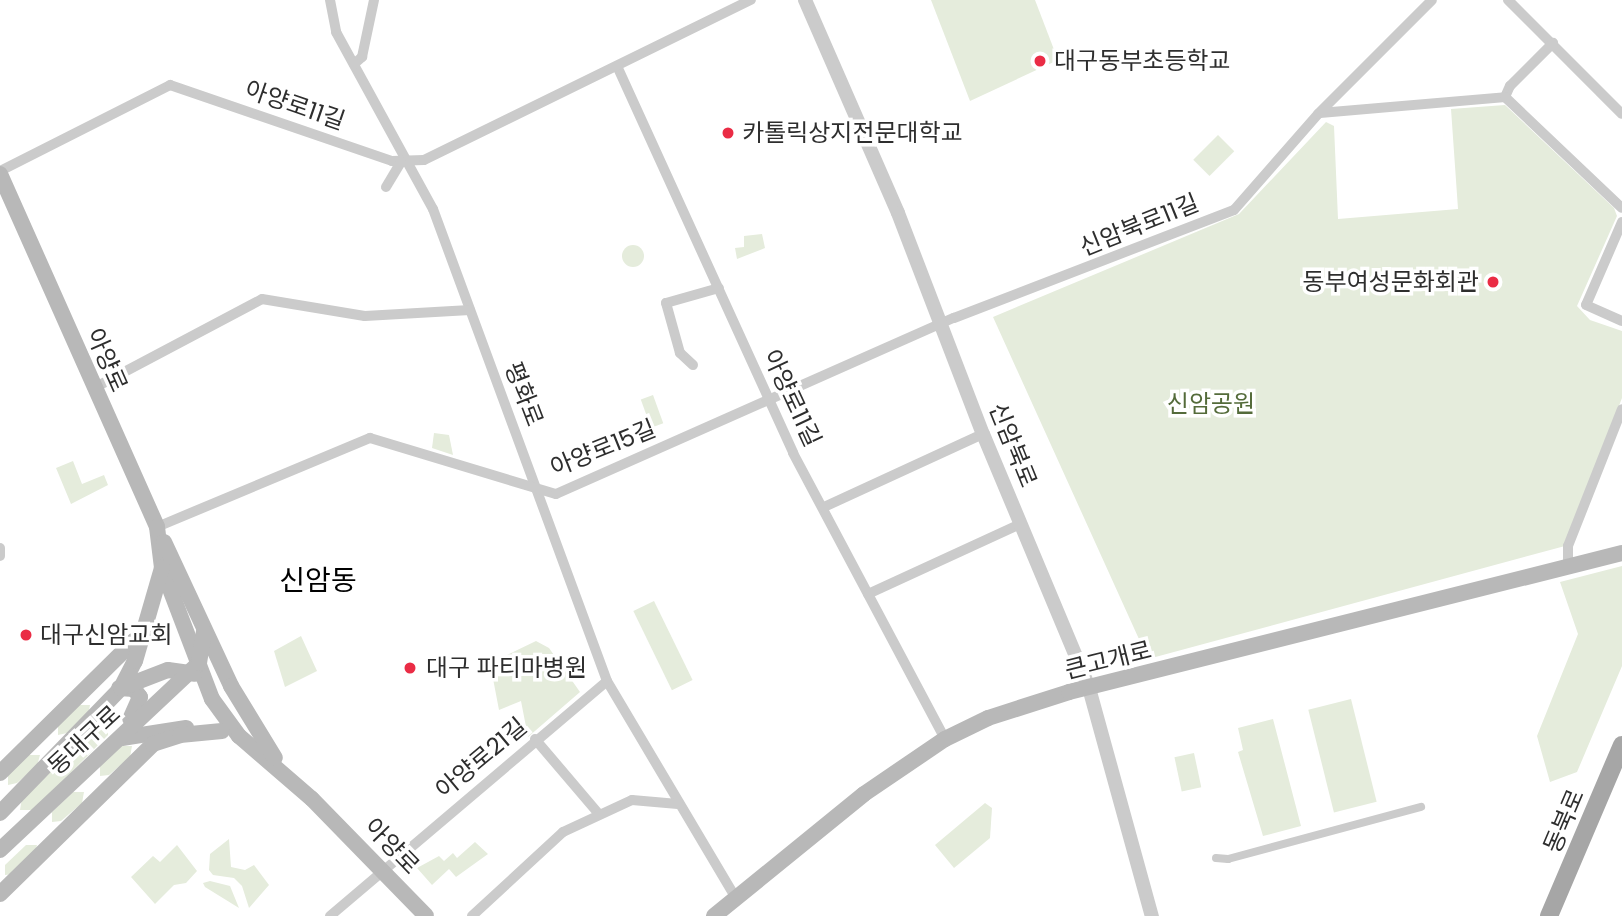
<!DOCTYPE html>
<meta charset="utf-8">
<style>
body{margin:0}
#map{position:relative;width:1622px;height:916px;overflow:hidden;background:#fff;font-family:Poppins,"Noto Sans KR",sans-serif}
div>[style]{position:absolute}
.green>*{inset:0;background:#e5ecdc;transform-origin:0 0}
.round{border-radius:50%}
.pedestrian>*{height:8px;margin:-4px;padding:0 4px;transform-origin:4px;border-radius:4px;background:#cbcbcb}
.minor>*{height:10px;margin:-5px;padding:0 5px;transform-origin:5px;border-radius:5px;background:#cbcbcb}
.tertiary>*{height:14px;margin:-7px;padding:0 7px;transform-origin:7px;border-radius:7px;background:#cbcbcb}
.secondary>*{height:16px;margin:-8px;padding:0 8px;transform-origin:8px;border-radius:8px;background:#b8b8b8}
.primary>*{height:18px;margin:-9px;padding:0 9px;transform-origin:9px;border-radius:9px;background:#a6a6a6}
.dots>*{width:19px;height:19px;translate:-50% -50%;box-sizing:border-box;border:4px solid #fff;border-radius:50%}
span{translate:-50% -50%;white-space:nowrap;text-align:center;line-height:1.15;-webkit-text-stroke:7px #fff;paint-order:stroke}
.poi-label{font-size:24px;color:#2e2e2e}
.left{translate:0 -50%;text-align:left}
.right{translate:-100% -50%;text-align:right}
.street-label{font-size:24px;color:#2e2e2e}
.park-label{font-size:24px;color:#546b3a}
.quarter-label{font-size:28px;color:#000}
</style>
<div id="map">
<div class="green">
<div style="clip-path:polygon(931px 0,1035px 0,1058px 60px,970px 101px)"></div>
<div style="clip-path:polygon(1505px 105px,1614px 208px,1617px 216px,1577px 306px,1590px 320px,1622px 331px,1622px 398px,1565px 546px,1148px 659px,993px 317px,1239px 214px,1326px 122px,1334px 126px,1338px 219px,1458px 209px,1451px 109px)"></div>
<div style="left:1218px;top:135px;width:23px;height:35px;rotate:45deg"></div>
<div style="clip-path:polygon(762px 234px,765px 248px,737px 259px,735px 248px,744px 247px,744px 236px)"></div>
<div class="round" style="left:622px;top:245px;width:22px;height:22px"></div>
<div style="left:653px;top:395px;width:30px;height:13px;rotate:70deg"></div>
<div style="clip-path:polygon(434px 433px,449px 435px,453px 455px,432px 448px)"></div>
<div style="clip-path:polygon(73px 461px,82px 484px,104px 475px,108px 485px,71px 504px,56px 468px)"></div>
<div style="clip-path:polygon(1622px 566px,1622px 666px,1577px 772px,1550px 782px,1537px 736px,1578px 634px,1560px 582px)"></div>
<div style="left:654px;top:601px;width:88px;height:23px;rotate:64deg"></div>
<div style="clip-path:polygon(301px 636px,317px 671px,285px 687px,274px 651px)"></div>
<div style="clip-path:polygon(536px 641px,549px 648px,580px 692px,528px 737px,521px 701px,499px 710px,490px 663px)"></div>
<div style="left:1351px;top:699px;width:106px;height:44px;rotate:76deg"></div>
<div style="clip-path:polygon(79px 705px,90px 705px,88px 716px,67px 733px,58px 735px,58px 724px)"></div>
<div style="clip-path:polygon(1273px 719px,1301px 826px,1263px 836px,1238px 752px,1243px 750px,1238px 728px)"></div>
<div style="clip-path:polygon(108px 721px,108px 735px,34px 810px,20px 810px,22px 798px,96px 722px)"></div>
<div style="clip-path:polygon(121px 746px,132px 746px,130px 757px,109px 775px,100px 776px,100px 766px)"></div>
<div style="left:1194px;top:753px;width:35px;height:20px;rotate:78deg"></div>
<div style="clip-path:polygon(29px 755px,40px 755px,37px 766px,17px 783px,8px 785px,8px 774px)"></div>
<div style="clip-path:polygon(73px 792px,84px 792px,82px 803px,61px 821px,52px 822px,52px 812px)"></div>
<div style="clip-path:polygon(985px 803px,992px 808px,990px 838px,954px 868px,935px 845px)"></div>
<div style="clip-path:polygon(229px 839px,231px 867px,245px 870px,254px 865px,269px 885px,249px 908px,242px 886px,234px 878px,213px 875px,209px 870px,210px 854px)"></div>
<div style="clip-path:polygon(475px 842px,488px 854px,456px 877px,449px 869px,432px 885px,417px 868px,439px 856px,444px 861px,453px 853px,457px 858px)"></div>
<div style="clip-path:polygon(26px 845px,37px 845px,34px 856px,14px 874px,5px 875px,5px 865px)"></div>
<div style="clip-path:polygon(177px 845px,197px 871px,186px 883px,174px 885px,155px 904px,131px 877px,153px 856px,160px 862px)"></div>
<div style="clip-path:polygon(210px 881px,230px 886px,239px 908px,205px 887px,203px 883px)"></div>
</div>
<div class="pedestrian">
<div style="left:1216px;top:858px;width:12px;rotate:5deg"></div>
<div style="left:1228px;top:859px;width:200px;rotate:-15.1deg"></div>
</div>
<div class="minor">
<div style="left:330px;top:0;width:33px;rotate:79deg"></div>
<div style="left:336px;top:32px;width:202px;rotate:61.3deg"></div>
<div style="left:433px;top:209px;width:503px;rotate:69.76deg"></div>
<div style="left:607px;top:681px;width:252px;rotate:59.3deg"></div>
<div style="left:1508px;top:0;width:161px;rotate:45deg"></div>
<div style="left:354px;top:64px;width:11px;rotate:-41deg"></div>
<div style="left:362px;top:57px;width:58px;rotate:-78.1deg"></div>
<div style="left:617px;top:66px;width:425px;rotate:65.5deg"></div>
<div style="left:793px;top:453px;width:324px;rotate:62deg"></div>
<div style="left:1505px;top:97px;width:12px;rotate:-66deg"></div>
<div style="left:1510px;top:86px;width:61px;rotate:-45deg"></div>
<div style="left:1320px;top:113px;width:186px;rotate:-4.9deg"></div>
<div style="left:1505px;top:97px;width:161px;rotate:43.5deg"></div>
<div style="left:0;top:171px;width:191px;rotate:-26.8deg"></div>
<div style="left:170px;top:85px;width:235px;rotate:18.9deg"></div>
<div style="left:392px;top:161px;width:32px;rotate:-2deg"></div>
<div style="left:424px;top:160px;width:364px;rotate:-26.1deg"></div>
<div style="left:386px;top:187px;width:29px;rotate:-59deg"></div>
<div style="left:1622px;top:222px;width:90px;rotate:113.4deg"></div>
<div style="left:1586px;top:305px;width:39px;rotate:24deg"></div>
<div style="left:693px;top:365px;width:18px;rotate:-137deg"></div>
<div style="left:680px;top:353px;width:52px;rotate:-105.6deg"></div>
<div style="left:666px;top:303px;width:55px;rotate:-15.8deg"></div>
<div style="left:94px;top:388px;width:190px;rotate:-27.9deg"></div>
<div style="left:262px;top:299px;width:104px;rotate:9.4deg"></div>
<div style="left:365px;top:316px;width:105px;rotate:-3.3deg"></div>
<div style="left:824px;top:507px;width:175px;rotate:-24.7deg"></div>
<div style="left:157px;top:527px;width:231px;rotate:-22.7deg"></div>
<div style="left:370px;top:438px;width:194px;rotate:16.8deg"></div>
<div style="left:556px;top:494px;width:435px;rotate:-23.9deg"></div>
<div style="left:954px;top:318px;width:300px;rotate:-21.1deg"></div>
<div style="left:1234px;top:210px;width:128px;rotate:-48.8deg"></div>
<div style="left:1318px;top:114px;width:161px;rotate:-45deg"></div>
<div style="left:0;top:548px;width:8px;rotate:90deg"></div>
<div style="left:1568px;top:567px;width:21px;rotate:-90deg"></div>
<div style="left:1568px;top:546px;width:147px;rotate:-68.5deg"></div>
<div style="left:868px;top:594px;width:167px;rotate:-24.7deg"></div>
<div style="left:535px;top:739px;width:97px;rotate:49.6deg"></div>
<div style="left:330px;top:916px;width:363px;rotate:-40.3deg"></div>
<div style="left:472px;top:916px;width:124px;rotate:-42.7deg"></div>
<div style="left:563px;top:832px;width:76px;rotate:-24.9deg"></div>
<div style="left:632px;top:800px;width:46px;rotate:5deg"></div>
</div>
<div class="tertiary">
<div style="left:805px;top:0;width:232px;rotate:66.4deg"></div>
<div style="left:898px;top:213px;width:237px;rotate:69deg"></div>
<div style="left:983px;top:434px;width:275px;rotate:67.3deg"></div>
<div style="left:1089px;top:688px;width:237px;rotate:74.6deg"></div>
</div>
<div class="secondary">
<div style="left:0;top:174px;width:386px;rotate:66deg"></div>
<div style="left:157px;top:527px;width:41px;rotate:83deg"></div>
<div style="left:162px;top:568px;width:140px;rotate:69.1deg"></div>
<div style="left:212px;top:699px;width:46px;rotate:53.9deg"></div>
<div style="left:239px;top:736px;width:96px;rotate:40.8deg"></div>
<div style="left:312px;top:799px;width:163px;rotate:45.7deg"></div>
<div style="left:164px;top:542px;width:159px;rotate:65deg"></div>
<div style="left:231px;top:686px;width:84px;rotate:58.6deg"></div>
<div style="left:119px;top:688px;width:15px;rotate:4deg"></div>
<div style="left:134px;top:689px;width:10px;rotate:53deg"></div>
<div style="left:140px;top:697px;width:24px;rotate:114deg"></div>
<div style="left:121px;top:688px;width:50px;rotate:-21deg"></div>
<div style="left:168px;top:670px;width:27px;rotate:8deg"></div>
<div style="left:122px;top:738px;width:65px;rotate:-8.9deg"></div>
<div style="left:0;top:773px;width:198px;rotate:-44.6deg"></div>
<div style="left:0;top:813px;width:174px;rotate:-45.9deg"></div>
<div style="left:121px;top:688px;width:30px;rotate:-63deg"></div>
<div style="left:135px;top:661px;width:97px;rotate:-73.8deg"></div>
<div style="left:0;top:850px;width:273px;rotate:-43.2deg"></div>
<div style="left:199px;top:663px;width:32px;rotate:-81deg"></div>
<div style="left:0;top:894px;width:214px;rotate:-44.4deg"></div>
<div style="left:153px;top:744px;width:28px;rotate:-18deg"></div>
<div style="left:180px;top:735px;width:42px;rotate:-5.4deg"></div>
<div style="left:714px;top:916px;width:193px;rotate:-39.1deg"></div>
<div style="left:864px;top:794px;width:98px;rotate:-34.2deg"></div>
<div style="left:945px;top:739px;width:48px;rotate:-26deg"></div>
<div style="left:988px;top:718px;width:85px;rotate:-17.8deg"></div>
<div style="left:1069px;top:692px;width:570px;rotate:-14.11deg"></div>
</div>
<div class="primary">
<div style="left:1549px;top:916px;width:186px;rotate:-66.9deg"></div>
</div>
<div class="dots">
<div style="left:1040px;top:61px;background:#ea2c45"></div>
<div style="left:728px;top:133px;background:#ea2c45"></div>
<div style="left:1493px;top:282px;background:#ea2c45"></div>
<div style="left:26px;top:635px;background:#ea2c45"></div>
<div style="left:410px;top:668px;background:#ea2c45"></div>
</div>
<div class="poi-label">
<span class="left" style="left:1054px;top:61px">대구동부초등학교</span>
<span class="left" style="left:742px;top:133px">카톨릭상지전문대학교</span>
<span class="right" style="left:1479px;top:282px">동부여성문화회관</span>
<span class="left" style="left:40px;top:635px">대구신암교회</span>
<span class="left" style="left:426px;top:668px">대구 파티마병원</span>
</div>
<div class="street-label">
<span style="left:295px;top:105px;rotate:19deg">아양로11길</span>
<span style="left:1139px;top:225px;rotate:-22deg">신암북로11길</span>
<span style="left:107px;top:360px;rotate:66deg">아양로</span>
<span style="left:524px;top:394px;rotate:69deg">평화로</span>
<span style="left:792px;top:398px;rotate:65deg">아양로11길</span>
<span style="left:1013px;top:445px;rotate:68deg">신암북로</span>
<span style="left:603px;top:448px;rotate:-22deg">아양로15길</span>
<span style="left:1108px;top:660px;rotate:-14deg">큰고개로</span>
<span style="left:84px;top:740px;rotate:-43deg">동대구로</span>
<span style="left:481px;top:758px;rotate:-40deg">아양로21길</span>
<span style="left:1564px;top:821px;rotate:-67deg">동북로</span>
<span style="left:392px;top:846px;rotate:46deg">아양로</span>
</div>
<div class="park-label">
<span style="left:1211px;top:404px">신암공원</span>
</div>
<div class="quarter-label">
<span style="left:318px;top:581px">신암동</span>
</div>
</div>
